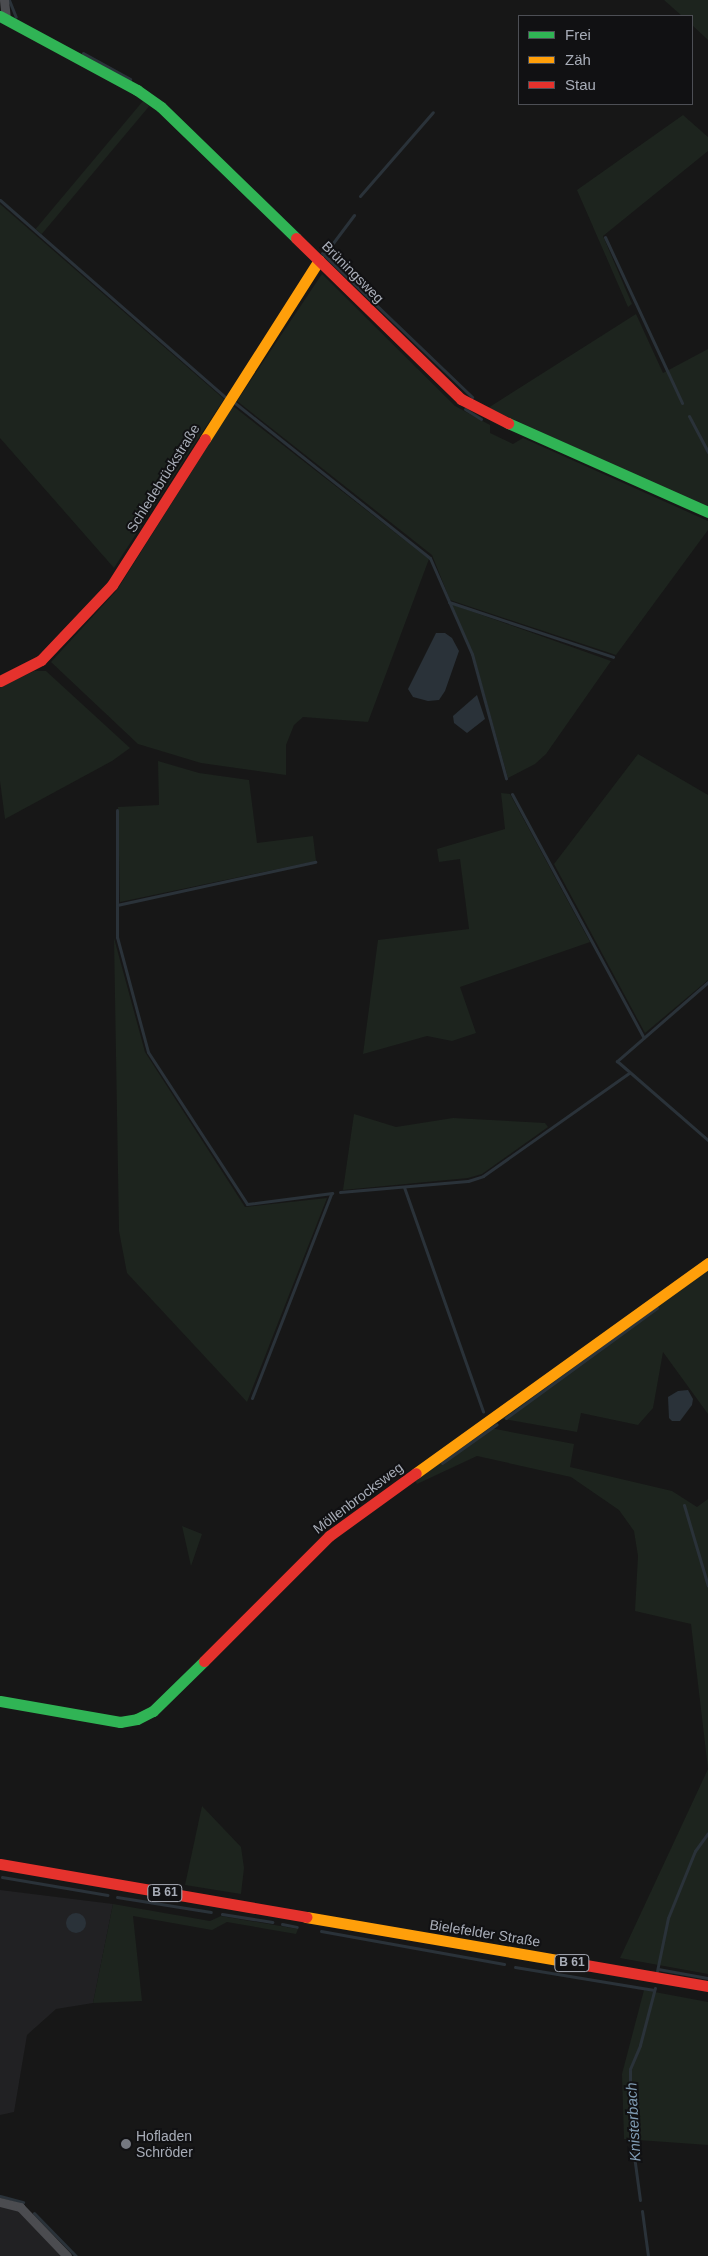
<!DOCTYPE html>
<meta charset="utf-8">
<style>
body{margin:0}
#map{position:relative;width:708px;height:2256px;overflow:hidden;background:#171717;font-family:Arial,sans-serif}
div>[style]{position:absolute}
.built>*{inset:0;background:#212123}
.green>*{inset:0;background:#1d241e;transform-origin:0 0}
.water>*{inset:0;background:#2a3239}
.round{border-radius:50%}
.stream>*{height:3px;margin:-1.5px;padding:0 1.5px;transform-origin:1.5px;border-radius:1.5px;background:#2a3239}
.street>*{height:9px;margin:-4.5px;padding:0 4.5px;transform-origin:4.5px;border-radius:4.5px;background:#4b4c50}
.fast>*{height:11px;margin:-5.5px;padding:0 5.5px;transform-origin:5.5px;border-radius:5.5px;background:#30b455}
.slow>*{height:11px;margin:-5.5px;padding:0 5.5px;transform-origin:5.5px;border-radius:5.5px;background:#ff9f0a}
.jam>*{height:11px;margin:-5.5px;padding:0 5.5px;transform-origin:5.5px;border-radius:5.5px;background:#e5322d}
.dots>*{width:14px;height:14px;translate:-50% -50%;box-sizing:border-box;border:2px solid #111113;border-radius:50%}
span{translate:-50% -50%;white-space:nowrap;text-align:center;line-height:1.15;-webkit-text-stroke:4px #111113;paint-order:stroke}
.shield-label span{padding:1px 4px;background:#111113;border:1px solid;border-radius:4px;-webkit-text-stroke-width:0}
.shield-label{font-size:12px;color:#a8adb8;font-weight:700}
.street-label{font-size:14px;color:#a8adb8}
.poi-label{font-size:14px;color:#a8adb8}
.left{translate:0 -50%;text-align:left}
.water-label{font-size:15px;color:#7f9bb3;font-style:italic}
.legend{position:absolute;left:518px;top:15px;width:175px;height:90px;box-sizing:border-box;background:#111113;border:1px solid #4d4f55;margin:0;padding:6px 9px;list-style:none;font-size:15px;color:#a8adb8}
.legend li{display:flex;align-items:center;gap:10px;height:25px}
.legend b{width:25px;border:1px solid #4d4f55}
</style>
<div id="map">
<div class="built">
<div style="clip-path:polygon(0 1890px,113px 1904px,93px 2003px,56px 2009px,27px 2035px,14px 2112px,0 2115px)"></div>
<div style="clip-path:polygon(0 2205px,18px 2210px,63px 2256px,0 2256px)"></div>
</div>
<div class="green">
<div style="clip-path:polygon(664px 0,708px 0,708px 40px,692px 25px,692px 16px,682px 16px)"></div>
<div style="left:143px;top:101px;width:8px;height:167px;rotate:40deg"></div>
<div style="clip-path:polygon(683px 115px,708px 137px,708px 151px,603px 236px,632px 304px,628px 307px,577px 190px)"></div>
<div style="clip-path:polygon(0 204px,224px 399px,114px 568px,0 438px)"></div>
<div style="clip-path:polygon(322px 274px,455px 406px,490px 425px,490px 433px,513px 444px,523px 438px,708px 521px,708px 530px,616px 655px,450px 600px,432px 555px,237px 401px)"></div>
<div style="clip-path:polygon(636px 314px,663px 373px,708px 349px,708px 508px,488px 408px)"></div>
<div style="clip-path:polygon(233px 406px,429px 559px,368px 722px,303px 717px,294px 725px,286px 745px,286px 775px,201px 763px,138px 744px,51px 662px,117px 590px)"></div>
<div style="clip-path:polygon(451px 604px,611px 661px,546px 754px,535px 764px,508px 778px,473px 653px)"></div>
<div style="clip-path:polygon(34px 671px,46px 671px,130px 748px,112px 761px,5px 819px,0 781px,0 687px)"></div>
<div style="clip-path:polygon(638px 754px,708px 795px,708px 980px,645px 1033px,554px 864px)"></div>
<div style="clip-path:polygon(158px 761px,199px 773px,249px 780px,257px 843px,313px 836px,316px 861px,120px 902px,118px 807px,159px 805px)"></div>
<div style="clip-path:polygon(501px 793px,510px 794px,590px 942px,460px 987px,476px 1033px,452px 1041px,427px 1036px,363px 1054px,378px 940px,469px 929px,460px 859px,439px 862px,437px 849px,505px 829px)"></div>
<div style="clip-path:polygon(114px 938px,145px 1052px,245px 1207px,327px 1198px,247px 1402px,127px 1273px,119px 1231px)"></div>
<div style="clip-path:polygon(354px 1114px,396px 1127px,453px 1118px,545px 1123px,548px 1127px,482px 1174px,468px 1178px,343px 1190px)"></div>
<div style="clip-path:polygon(708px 1266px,708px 1414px,663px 1352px,653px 1408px,638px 1425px,581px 1413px,577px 1432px,498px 1418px)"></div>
<div style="clip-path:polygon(485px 1427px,574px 1444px,570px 1467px,672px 1491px,697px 1507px,708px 1499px,708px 1974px,620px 1958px,708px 1769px,691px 1624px,635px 1611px,638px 1556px,634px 1531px,619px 1510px,571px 1477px,477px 1456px,417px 1484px,413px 1478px)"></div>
<div style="clip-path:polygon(182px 1526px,202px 1534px,191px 1566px)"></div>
<div style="clip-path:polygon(202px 1806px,241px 1847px,244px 1868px,241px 1894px,185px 1885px)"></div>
<div style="clip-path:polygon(113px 1904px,210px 1921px,221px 1916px,298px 1929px,296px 1934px,227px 1922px,212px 1930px,133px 1916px,142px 2001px,93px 2003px)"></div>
<div style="clip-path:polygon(644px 1990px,708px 2002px,708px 2145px,624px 2139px,622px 2074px)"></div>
</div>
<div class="water">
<div style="clip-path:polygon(436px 633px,445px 633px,452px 638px,459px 651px,445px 691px,439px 700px,428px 701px,413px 697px,408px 689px)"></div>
<div style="clip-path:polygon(477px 695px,485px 719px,467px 733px,454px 723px,453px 716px)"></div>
<div style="clip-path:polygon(688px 1390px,693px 1399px,692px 1405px,680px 1421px,672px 1421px,669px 1418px,668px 1397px,678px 1391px)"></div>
<div class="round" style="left:66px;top:1913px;width:20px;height:20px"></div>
</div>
<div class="stream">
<div style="left:9px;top:0;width:18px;rotate:68deg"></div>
<div style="left:83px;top:53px;width:54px;rotate:29deg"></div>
<div style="left:360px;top:196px;width:111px;rotate:-49deg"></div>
<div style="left:0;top:200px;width:299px;rotate:41.2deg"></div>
<div style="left:605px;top:237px;width:183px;rotate:65.1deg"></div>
<div style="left:322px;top:253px;width:208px;rotate:43.8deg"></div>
<div style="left:324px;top:255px;width:50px;rotate:-53.1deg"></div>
<div style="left:235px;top:403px;width:249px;rotate:38.5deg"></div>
<div style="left:430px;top:558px;width:105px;rotate:66.4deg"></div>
<div style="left:472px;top:654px;width:129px;rotate:74.7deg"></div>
<div style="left:465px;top:409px;width:19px;rotate:32deg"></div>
<div style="left:689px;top:416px;width:41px;rotate:62.2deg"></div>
<div style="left:449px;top:602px;width:173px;rotate:18.5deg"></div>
<div style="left:512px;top:794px;width:277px;rotate:61.6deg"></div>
<div style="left:117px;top:810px;width:127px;rotate:90deg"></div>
<div style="left:117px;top:937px;width:119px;rotate:74.9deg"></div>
<div style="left:148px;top:1052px;width:181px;rotate:56.9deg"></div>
<div style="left:247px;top:1204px;width:86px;rotate:-7.4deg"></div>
<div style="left:117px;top:905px;width:203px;rotate:-12.3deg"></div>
<div style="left:708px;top:982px;width:121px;rotate:139deg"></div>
<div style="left:617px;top:1061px;width:121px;rotate:41deg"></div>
<div style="left:404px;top:1187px;width:238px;rotate:70.6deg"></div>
<div style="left:340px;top:1192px;width:128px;rotate:-4.9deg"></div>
<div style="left:468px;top:1181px;width:16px;rotate:-18deg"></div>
<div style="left:483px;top:1176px;width:179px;rotate:-35.2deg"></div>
<div style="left:252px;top:1398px;width:219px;rotate:-68.8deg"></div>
<div style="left:506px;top:1418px;width:187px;rotate:-36.1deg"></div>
<div style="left:442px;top:1463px;width:67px;rotate:-35.3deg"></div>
<div style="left:684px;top:1505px;width:84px;rotate:73.5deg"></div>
<div style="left:2px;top:1877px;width:107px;rotate:9.7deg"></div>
<div style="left:117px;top:1897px;width:95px;rotate:9.1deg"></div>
<div style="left:222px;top:1914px;width:51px;rotate:9.1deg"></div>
<div style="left:282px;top:1924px;width:15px;rotate:11deg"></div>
<div style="left:321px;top:1931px;width:186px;rotate:10.2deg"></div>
<div style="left:515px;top:1967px;width:141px;rotate:9.4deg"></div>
<div style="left:658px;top:1969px;width:51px;rotate:10.2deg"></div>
<div style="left:657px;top:1971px;width:54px;rotate:-78.3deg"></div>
<div style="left:668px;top:1918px;width:72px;rotate:-68.1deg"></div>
<div style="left:695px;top:1851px;width:22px;rotate:-54deg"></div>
<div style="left:0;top:2196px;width:24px;rotate:15deg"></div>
<div style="left:640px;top:2200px;width:75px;rotate:-97.7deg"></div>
<div style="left:630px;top:2126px;width:57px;rotate:-90deg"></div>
<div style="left:630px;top:2069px;width:26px;rotate:-67deg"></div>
<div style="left:640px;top:2045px;width:59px;rotate:-75.3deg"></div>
<div style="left:642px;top:2211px;width:45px;rotate:82.4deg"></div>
<div style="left:34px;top:2213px;width:60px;rotate:45.7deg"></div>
</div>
<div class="street">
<div style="left:4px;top:0;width:19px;rotate:84deg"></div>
<div style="left:0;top:2202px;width:21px;rotate:14deg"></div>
<div style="left:20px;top:2207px;width:68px;rotate:46.2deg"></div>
</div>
<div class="fast">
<div style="left:0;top:16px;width:156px;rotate:28.4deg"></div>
<div style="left:137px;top:90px;width:29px;rotate:35deg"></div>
<div style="left:161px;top:107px;width:188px;rotate:44.1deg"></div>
<div style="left:508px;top:423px;width:219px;rotate:24deg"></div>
<div style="left:0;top:1701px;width:122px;rotate:9.9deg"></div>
<div style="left:120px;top:1722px;width:17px;rotate:-10deg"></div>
<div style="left:137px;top:1719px;width:18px;rotate:-27deg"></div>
<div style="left:153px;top:1711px;width:71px;rotate:-44.4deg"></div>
</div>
<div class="slow">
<div style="left:205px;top:439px;width:212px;rotate:-57.5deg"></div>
<div style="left:416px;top:1473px;width:360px;rotate:-35.7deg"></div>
<div style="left:306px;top:1917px;width:278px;rotate:9.7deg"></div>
</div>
<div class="jam">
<div style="left:296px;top:238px;width:231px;rotate:44.3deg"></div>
<div style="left:461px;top:399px;width:53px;rotate:27.1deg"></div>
<div style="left:0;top:681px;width:46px;rotate:-27.1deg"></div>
<div style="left:41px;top:660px;width:103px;rotate:-46.6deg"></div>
<div style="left:112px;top:585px;width:173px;rotate:-57.5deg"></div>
<div style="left:204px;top:1661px;width:177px;rotate:-45deg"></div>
<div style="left:329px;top:1536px;width:107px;rotate:-35.9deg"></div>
<div style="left:0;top:1864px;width:311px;rotate:9.8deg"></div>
<div style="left:580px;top:1964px;width:130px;rotate:9.8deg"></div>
</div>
<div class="dots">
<div style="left:126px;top:2144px;background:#757880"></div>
</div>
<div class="shield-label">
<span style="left:165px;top:1893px">B 61</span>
<span style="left:572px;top:1963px">B 61</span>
</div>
<div class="street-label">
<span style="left:353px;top:272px;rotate:45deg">Brüningsweg</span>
<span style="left:163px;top:478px;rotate:-58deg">Schledebrückstraße</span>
<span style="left:358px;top:1498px;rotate:-37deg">Möllenbrocksweg</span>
<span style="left:485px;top:1933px;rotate:9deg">Bielefelder Straße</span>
</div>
<div class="poi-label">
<span class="left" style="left:136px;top:2144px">Hofladen<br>Schröder</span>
</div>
<div class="water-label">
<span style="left:633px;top:2122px;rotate:-93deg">Knisterbach</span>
</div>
<ul class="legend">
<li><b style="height:6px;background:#30b455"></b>Frei</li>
<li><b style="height:6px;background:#ff9f0a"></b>Zäh</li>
<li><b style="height:6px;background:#e5322d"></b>Stau</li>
</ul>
</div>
